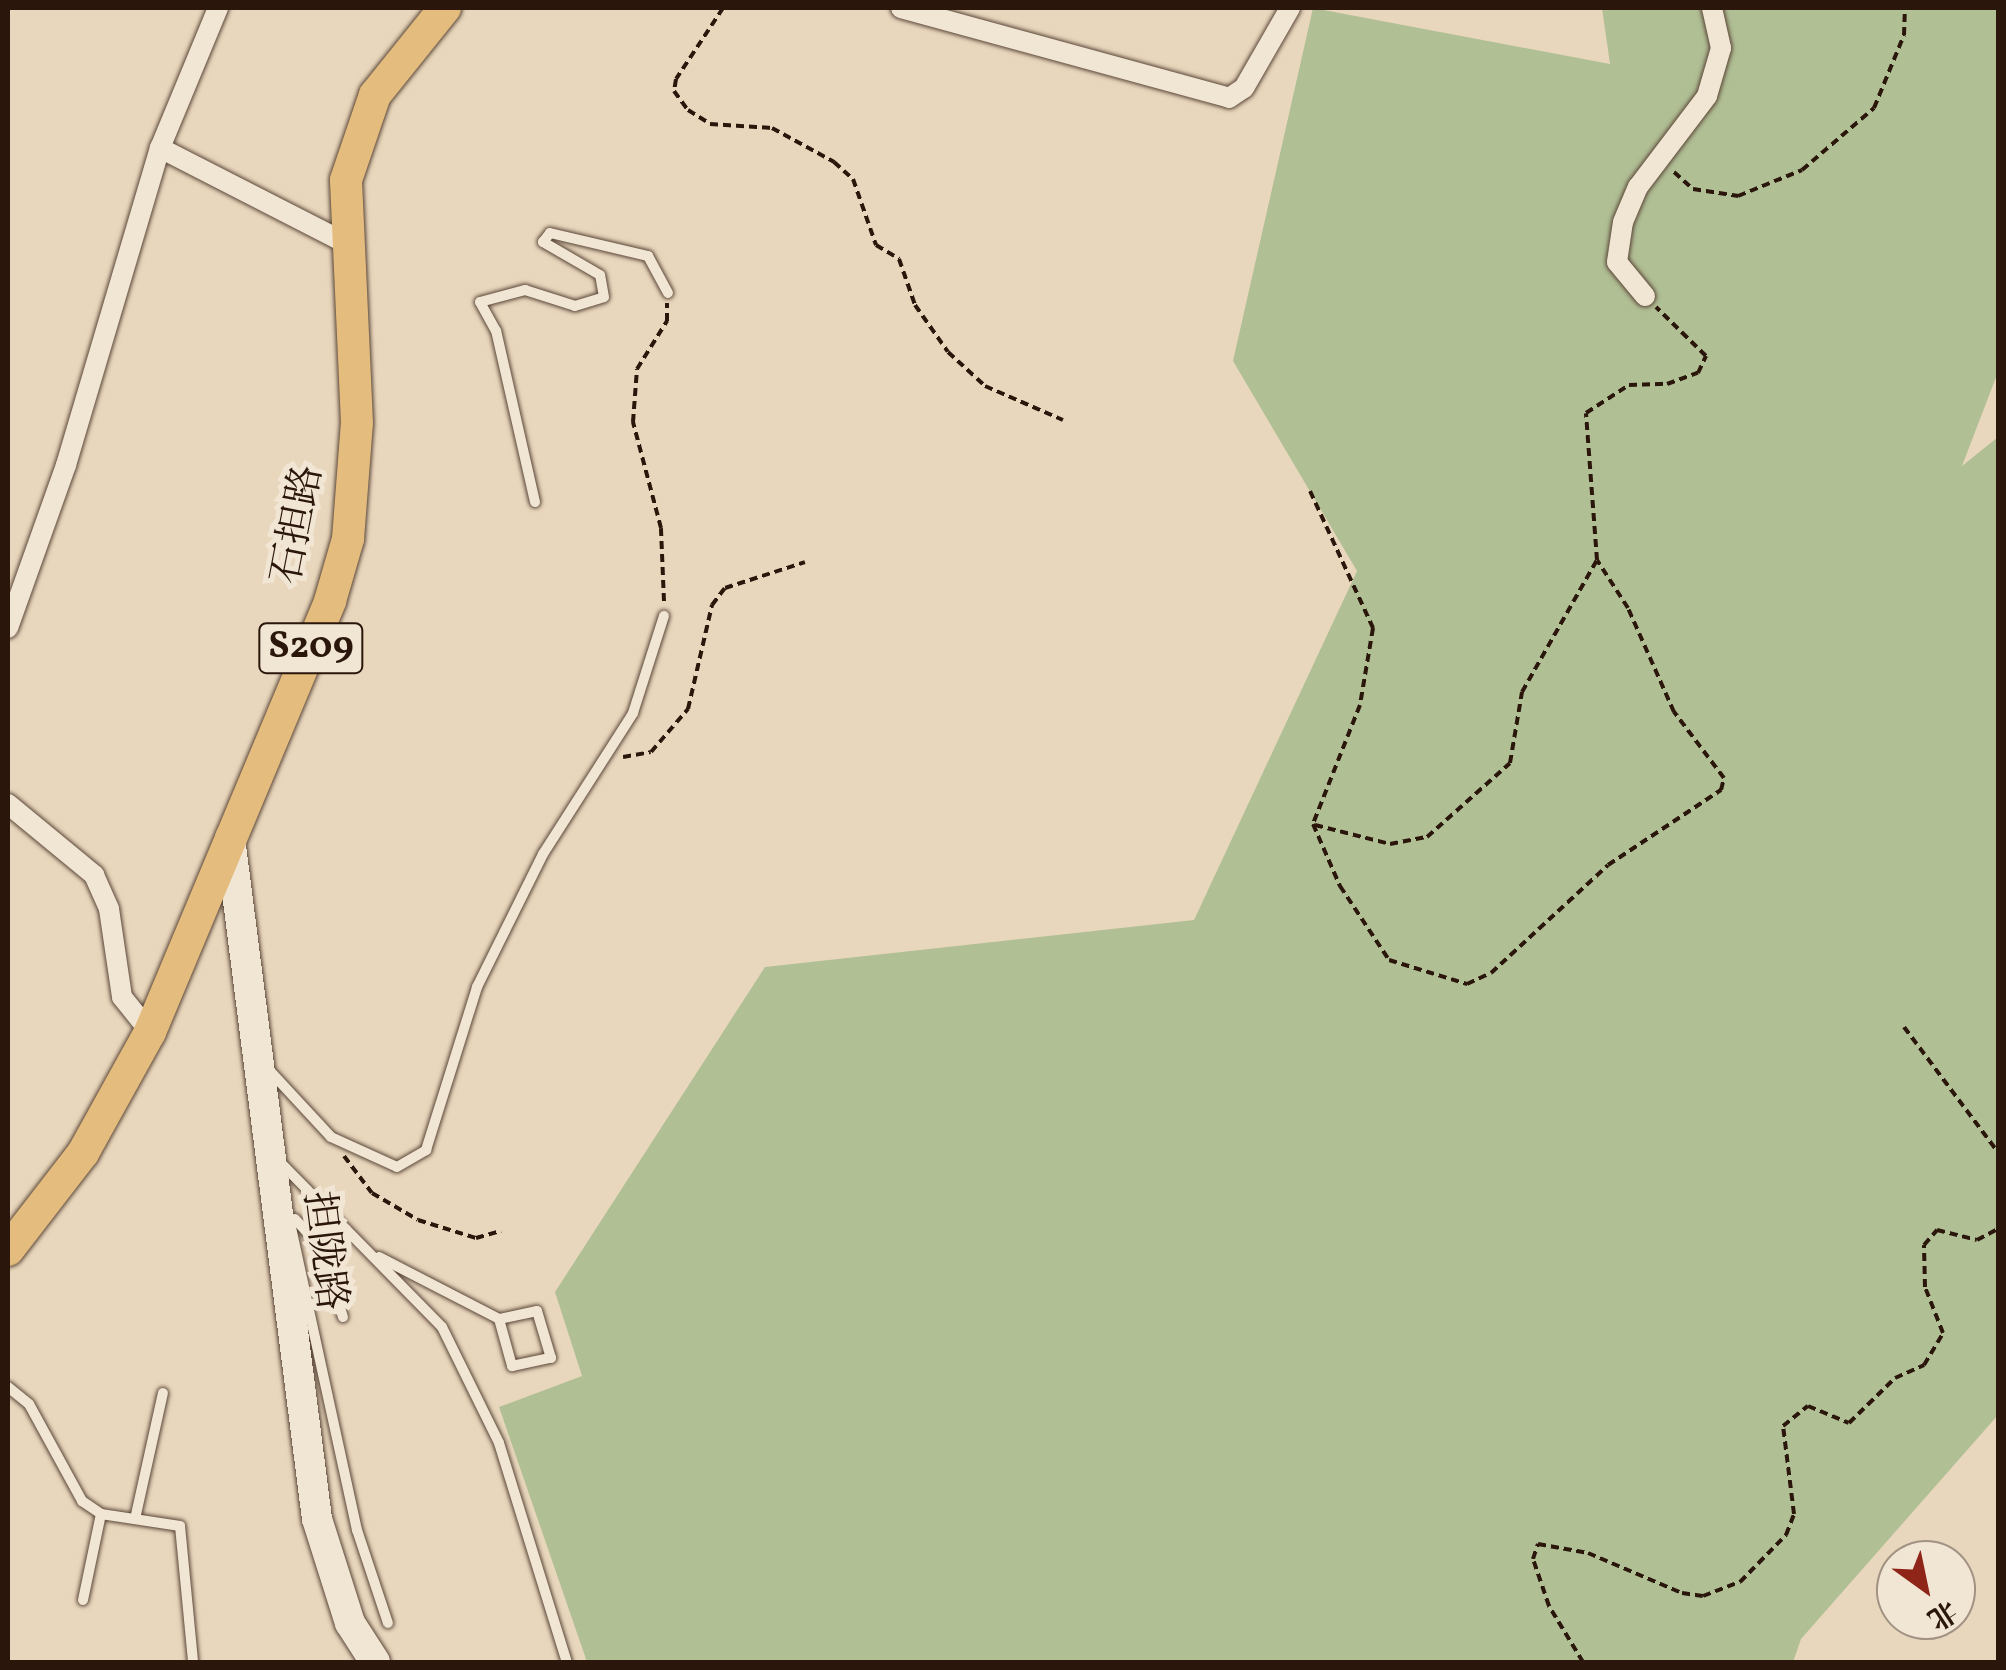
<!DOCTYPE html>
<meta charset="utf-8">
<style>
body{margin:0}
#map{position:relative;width:2006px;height:1670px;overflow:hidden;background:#e9d7bd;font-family:Vollkorn,"Noto Serif SC",serif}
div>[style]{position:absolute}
.green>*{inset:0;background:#b1bf95}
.path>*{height:4px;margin-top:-2px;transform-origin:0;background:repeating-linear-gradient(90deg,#2a160b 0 8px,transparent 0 13px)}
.roads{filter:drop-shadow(0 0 2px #5a4638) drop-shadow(0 0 2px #5a4638)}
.lane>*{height:10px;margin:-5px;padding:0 5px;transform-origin:5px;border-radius:5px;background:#f1e5d4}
.street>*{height:20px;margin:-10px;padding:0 10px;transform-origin:10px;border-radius:10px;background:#f1e5d4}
.secondary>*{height:30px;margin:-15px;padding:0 15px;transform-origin:15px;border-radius:15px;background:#f1e5d4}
.primary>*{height:32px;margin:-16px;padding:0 16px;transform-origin:16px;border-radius:16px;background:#e4bc7e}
span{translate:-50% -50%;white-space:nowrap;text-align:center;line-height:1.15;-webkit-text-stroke:10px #f1e5d4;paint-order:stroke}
.shield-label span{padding:2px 8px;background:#f1e5d4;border:2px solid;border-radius:8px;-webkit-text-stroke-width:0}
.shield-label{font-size:38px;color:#2a160b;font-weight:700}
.street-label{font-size:40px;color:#2a160b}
.frame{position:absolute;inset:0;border:10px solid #2a160b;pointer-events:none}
.north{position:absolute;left:1876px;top:1540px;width:100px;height:100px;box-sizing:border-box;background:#f1e5d4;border:2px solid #a19284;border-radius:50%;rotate:147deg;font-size:28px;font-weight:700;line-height:40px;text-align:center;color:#2a160b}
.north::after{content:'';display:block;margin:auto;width:35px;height:45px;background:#8f2418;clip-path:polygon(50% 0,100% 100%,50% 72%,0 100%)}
</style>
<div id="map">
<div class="green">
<div style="clip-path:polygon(1313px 8px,1610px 64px,1602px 8px,1998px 8px,1998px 372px,1962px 466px,1998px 437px,1998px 1415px,1801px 1639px,1793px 1662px,587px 1662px,499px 1407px,582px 1376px,555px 1292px,765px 967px,1194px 920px,1357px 571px,1233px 361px)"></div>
</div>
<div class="path">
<div style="left:723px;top:8px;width:85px;rotate:123.5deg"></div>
<div style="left:676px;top:79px;width:12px;rotate:99deg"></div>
<div style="left:674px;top:91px;width:24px;rotate:54deg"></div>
<div style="left:688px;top:110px;width:26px;rotate:32deg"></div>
<div style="left:710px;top:124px;width:62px;rotate:3.7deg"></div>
<div style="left:772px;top:128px;width:71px;rotate:28.7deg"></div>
<div style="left:834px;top:162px;width:25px;rotate:42deg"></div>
<div style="left:853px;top:179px;width:70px;rotate:70.8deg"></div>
<div style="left:876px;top:245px;width:27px;rotate:31deg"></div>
<div style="left:899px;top:259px;width:49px;rotate:70.8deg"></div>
<div style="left:915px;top:305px;width:57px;rotate:54.9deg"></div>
<div style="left:948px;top:352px;width:50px;rotate:42.6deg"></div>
<div style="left:985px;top:386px;width:85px;rotate:23.6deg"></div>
<div style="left:1674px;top:172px;width:25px;rotate:42deg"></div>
<div style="left:1693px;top:189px;width:46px;rotate:8.8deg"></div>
<div style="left:1738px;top:196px;width:69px;rotate:-22.1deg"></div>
<div style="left:1802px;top:170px;width:95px;rotate:-40.7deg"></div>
<div style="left:1874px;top:108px;width:79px;rotate:-67.7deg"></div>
<div style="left:1904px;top:35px;width:27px;rotate:-88deg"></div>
<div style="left:1310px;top:491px;width:151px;rotate:65.3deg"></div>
<div style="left:1373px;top:628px;width:78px;rotate:99.6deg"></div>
<div style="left:1360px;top:705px;width:128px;rotate:111.6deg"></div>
<div style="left:1313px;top:824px;width:68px;rotate:66.5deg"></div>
<div style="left:1340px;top:886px;width:89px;rotate:56.5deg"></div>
<div style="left:1389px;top:960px;width:82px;rotate:17.1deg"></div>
<div style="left:1467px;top:984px;width:26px;rotate:-25deg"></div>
<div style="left:1491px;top:973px;width:159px;rotate:-42.7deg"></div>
<div style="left:1608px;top:865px;width:136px;rotate:-33.6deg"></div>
<div style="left:1721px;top:790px;width:12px;rotate:-76deg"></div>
<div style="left:1724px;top:778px;width:83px;rotate:-127.1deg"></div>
<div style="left:1674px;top:712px;width:114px;rotate:-113.9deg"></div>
<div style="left:1628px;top:608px;width:57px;rotate:-122.9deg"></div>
<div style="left:664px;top:601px;width:73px;rotate:-92.4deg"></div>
<div style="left:661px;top:528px;width:110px;rotate:-104.8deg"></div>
<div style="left:633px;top:422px;width:53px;rotate:-85.7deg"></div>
<div style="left:637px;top:369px;width:57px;rotate:-58deg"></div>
<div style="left:667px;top:321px;width:18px;rotate:-90deg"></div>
<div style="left:623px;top:757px;width:28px;rotate:-10deg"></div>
<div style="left:651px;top:752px;width:57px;rotate:-49.3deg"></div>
<div style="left:688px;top:709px;width:107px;rotate:-77deg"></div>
<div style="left:712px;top:605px;width:21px;rotate:-53deg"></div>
<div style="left:725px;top:588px;width:84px;rotate:-18deg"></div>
<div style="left:1315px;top:825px;width:77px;rotate:14.2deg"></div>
<div style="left:1390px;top:844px;width:38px;rotate:-11deg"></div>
<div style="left:1427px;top:837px;width:111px;rotate:-41.7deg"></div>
<div style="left:1510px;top:763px;width:72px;rotate:-80.4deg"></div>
<div style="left:1522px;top:692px;width:152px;rotate:-60.4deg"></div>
<div style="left:1597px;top:560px;width:147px;rotate:-94.3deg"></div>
<div style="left:1586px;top:413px;width:51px;rotate:-33.1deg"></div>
<div style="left:1629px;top:385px;width:38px;rotate:-2deg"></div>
<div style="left:1667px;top:384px;width:33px;rotate:-20deg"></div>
<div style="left:1698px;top:373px;width:19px;rotate:-65deg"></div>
<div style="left:1706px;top:356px;width:70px;rotate:-135.6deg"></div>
<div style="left:1904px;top:1027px;width:156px;rotate:53.1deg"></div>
<div style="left:344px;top:1156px;width:46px;rotate:52.9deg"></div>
<div style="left:372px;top:1193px;width:53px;rotate:30.4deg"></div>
<div style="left:418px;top:1220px;width:61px;rotate:17.2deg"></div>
<div style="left:476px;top:1238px;width:26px;rotate:-16deg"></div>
<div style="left:1583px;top:1662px;width:66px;rotate:-121.3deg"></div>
<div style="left:1549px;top:1606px;width:50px;rotate:-108.8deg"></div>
<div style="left:1533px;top:1559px;width:16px;rotate:-72deg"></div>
<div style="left:1538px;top:1544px;width:51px;rotate:10.2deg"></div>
<div style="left:1588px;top:1553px;width:102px;rotate:23.1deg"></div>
<div style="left:1682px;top:1593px;width:21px;rotate:8deg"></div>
<div style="left:1703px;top:1596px;width:40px;rotate:-21deg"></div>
<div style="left:1740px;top:1582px;width:66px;rotate:-45.6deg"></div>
<div style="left:1786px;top:1535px;width:22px;rotate:-69deg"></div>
<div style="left:1794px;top:1514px;width:89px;rotate:-97.1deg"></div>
<div style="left:1783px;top:1426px;width:32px;rotate:-39deg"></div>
<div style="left:1808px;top:1406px;width:44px;rotate:22.5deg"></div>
<div style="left:1849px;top:1423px;width:64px;rotate:-44.4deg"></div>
<div style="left:1895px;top:1378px;width:32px;rotate:-24deg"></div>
<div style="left:1924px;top:1365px;width:37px;rotate:-59deg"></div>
<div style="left:1943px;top:1333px;width:49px;rotate:-111.4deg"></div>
<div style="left:1925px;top:1287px;width:42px;rotate:-91.4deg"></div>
<div style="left:1924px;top:1245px;width:20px;rotate:-49deg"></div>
<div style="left:1937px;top:1230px;width:41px;rotate:14deg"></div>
<div style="left:1977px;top:1240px;width:24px;rotate:-28deg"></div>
</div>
<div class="roads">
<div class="lane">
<div style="left:535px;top:502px;width:175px;rotate:-102.8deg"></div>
<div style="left:496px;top:331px;width:33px;rotate:-119deg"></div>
<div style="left:480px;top:302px;width:47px;rotate:-14.9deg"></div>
<div style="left:525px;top:290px;width:52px;rotate:17.7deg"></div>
<div style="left:575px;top:306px;width:30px;rotate:-17deg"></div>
<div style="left:604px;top:297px;width:22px;rotate:-100deg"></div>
<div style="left:600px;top:275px;width:66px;rotate:-149.9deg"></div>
<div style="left:543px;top:242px;width:11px;rotate:-52deg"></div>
<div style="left:550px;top:233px;width:101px;rotate:13.2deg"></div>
<div style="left:648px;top:256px;width:42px;rotate:61.6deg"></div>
<div style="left:269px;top:1070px;width:91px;rotate:47.2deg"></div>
<div style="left:331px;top:1137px;width:72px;rotate:24.4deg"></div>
<div style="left:397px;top:1167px;width:34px;rotate:-30deg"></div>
<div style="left:426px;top:1150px;width:171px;rotate:-72.6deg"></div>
<div style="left:477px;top:987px;width:148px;rotate:-63.6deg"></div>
<div style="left:543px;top:854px;width:167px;rotate:-57.4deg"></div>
<div style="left:633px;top:713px;width:102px;rotate:-72.3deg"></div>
<div style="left:278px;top:1160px;width:234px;rotate:45.5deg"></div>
<div style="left:442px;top:1327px;width:129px;rotate:63.8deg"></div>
<div style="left:499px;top:1443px;width:229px;rotate:72.8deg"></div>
<div style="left:287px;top:1209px;width:329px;rotate:77.7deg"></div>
<div style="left:357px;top:1530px;width:98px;rotate:71.6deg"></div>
<div style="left:295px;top:1219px;width:42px;rotate:47.9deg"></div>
<div style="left:323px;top:1250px;width:70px;rotate:73.4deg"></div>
<div style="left:379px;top:1257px;width:135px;rotate:27.3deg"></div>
<div style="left:499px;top:1319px;width:49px;rotate:74.5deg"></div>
<div style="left:512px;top:1366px;width:40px;rotate:-12deg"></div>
<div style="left:551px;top:1358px;width:49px;rotate:-106.6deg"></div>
<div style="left:537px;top:1311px;width:39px;rotate:168deg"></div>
<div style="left:8px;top:1387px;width:27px;rotate:39deg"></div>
<div style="left:29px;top:1404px;width:111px;rotate:61.3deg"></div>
<div style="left:82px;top:1501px;width:23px;rotate:34deg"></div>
<div style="left:101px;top:1514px;width:80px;rotate:8.6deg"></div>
<div style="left:180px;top:1526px;width:137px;rotate:84.5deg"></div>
<div style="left:135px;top:1519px;width:129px;rotate:-77.5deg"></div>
<div style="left:83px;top:1600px;width:88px;rotate:-78.2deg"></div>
</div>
<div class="street">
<div style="left:901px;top:8px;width:340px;rotate:15.3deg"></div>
<div style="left:1229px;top:98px;width:18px;rotate:-34deg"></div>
<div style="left:1244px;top:88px;width:92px;rotate:-60.1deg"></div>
<div style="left:160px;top:148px;width:209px;rotate:27.1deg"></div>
<div style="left:1645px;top:296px;width:44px;rotate:-129.5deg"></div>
<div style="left:1617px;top:262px;width:40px;rotate:-81.5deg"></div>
<div style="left:1623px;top:222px;width:38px;rotate:-67deg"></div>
<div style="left:1638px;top:187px;width:114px;rotate:-52.8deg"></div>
<div style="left:1707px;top:96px;width:50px;rotate:-73.7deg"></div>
<div style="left:1721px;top:48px;width:41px;rotate:-102.7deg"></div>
<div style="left:8px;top:628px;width:173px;rotate:-70.4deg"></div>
<div style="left:66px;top:465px;width:331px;rotate:-73.5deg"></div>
<div style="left:160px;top:148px;width:152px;rotate:-67.5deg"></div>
<div style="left:8px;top:804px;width:112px;rotate:39.5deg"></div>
<div style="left:94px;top:875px;width:37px;rotate:66deg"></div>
<div style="left:109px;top:909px;width:89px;rotate:81.6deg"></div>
<div style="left:122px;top:997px;width:45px;rotate:51.3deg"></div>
</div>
<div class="secondary">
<div style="left:230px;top:838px;width:687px;rotate:82.72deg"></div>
<div style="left:317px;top:1519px;width:109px;rotate:72.4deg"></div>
<div style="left:350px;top:1623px;width:46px;rotate:57.3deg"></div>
</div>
<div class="primary">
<div style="left:8px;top:1250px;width:123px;rotate:-52.3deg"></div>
<div style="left:83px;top:1153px;width:138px;rotate:-61deg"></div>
<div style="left:150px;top:1032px;width:467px;rotate:-67.3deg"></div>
<div style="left:330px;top:601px;width:65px;rotate:-73.8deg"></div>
<div style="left:348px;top:539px;width:116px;rotate:-85.6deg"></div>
<div style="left:357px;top:423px;width:243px;rotate:-92.6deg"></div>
<div style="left:346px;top:180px;width:90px;rotate:-71.2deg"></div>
<div style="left:375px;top:95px;width:112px;rotate:-51.2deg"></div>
</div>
</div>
<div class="shield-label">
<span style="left:311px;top:648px">S209</span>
</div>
<div class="street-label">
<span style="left:299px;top:525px;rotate:-79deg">石担路</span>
<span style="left:323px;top:1251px;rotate:83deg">担陇路</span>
</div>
<div class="frame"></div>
<div class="north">北</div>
</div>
